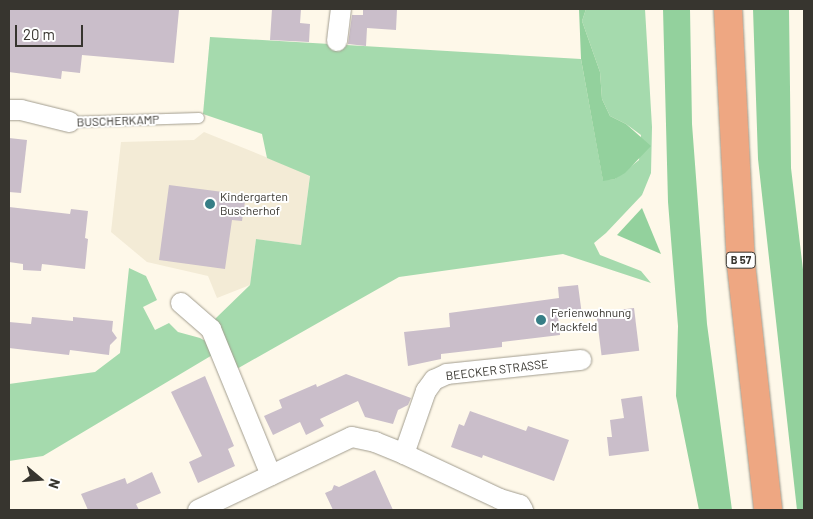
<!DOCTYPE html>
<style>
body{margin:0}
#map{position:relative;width:813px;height:519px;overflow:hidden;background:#fef8e9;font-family:Barlow,sans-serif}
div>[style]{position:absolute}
.built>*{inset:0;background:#f3ebd6}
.green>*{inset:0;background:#a5daad}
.forest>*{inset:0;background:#93d19d}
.building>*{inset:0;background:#cabeca;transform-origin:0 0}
.roads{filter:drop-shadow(0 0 1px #a29d8f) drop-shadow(0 0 1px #a29d8f)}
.service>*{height:10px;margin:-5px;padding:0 5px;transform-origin:5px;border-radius:5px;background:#fff}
.minor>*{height:20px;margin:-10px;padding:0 10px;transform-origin:10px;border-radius:10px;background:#fff}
.primary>*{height:28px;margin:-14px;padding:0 14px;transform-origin:14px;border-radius:14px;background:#eea782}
.dots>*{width:14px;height:14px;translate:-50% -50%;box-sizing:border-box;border:2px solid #fff;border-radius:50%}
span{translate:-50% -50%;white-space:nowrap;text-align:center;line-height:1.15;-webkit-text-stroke:4px #fff;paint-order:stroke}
.shield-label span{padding:1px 4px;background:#fff;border:1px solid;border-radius:4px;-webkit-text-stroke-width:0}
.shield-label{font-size:11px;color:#37352f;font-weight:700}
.street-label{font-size:12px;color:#37352f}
.poi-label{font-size:12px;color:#37352f}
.left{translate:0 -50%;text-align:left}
.frame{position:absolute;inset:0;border:10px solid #37352f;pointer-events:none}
.north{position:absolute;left:15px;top:454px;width:50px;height:50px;-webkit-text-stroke:4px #fff;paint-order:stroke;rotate:108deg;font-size:14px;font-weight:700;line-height:20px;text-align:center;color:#37352f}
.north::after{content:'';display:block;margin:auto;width:18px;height:22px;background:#37352f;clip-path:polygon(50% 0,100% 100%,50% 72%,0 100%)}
.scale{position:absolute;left:15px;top:25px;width:68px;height:22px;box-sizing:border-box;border:2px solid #37352f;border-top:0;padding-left:6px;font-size:15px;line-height:18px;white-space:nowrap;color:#37352f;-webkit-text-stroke:4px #fff;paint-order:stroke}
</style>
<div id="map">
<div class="built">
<div style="clip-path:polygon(204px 132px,310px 175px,301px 245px,256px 239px,250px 285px,217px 298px,208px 276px,147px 262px,111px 232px,121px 142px,194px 140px)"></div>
</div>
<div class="green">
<div style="clip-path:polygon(586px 9px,645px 9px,652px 127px,651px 173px,642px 195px,606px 233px,594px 243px,600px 255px,641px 271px,651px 283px,563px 254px,399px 277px,235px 370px,215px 319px,250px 285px,256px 239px,301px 245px,310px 176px,267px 158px,262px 134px,203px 114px,210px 37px,581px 59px,603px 180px,615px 179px,639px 160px,641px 135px,626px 124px,610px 116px,602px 99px,600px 72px,582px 21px)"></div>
<div style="clip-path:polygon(129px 268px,146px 276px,157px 300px,143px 307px,155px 330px,169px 323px,178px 332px,200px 338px,209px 343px,214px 354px,43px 456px,9px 461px,9px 384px,95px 372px,120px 353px)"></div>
</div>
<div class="forest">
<div style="clip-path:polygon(579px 9px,586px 9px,582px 21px,600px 72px,602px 99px,610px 116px,626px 124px,651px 146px,625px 173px,615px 179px,603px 181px,581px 59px)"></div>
<div style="clip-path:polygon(663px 9px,690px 9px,692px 124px,707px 324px,732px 510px,699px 510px,676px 396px,678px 326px,668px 202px)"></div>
<div style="clip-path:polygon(753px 9px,789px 9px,791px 168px,804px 278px,804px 510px,797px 510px,758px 159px)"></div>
<div style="clip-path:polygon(642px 208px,661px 254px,617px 235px)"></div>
</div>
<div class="building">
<div style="clip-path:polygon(9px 9px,179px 10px,174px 63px,82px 55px,80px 73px,62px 71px,61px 79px,9px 72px)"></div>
<div style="clip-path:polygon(272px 9px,301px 9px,300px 23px,310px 24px,309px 42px,270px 40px)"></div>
<div style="clip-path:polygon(363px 9px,397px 9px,396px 30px,367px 28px,366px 46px,348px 44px,352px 15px,363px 15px)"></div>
<div style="clip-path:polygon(9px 138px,27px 140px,21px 193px,9px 192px)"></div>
<div style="clip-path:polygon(169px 185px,246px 195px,242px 221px,232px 220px,225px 269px,159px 260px)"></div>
<div style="clip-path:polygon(9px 207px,70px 214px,71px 209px,88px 211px,85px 238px,88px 239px,85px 269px,42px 264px,41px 271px,23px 270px,23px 264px,9px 262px)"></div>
<div style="clip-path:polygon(578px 285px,582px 315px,558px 317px,560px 335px,502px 342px,502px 347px,441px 354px,441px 359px,408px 366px,404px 332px,450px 327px,449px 313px,559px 298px,558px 287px)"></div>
<div style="left:634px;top:308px;width:43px;height:38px;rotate:83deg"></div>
<div style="clip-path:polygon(32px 317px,73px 321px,73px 317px,113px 321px,112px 331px,117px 338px,110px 345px,109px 355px,70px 350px,69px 355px,9px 348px,9px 322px,31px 324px)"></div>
<div style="clip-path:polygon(346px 374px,411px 398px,408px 405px,398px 410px,393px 424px,365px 417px,358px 401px,320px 419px,324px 426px,306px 435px,300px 422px,273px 435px,264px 416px,282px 408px,279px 400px,316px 384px,317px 387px)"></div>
<div style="clip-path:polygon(205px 376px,234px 446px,228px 449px,235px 466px,198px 483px,189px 462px,202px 456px,171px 392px)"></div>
<div style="clip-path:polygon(642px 396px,649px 451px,609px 456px,607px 437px,612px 437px,610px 420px,624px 418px,621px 399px)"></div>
<div style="clip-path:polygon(470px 411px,526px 431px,528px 426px,569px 440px,554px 481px,483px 455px,482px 458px,451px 447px,459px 424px,464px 426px)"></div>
<div style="clip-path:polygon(375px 470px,393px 510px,333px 510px,325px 493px,332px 490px,334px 485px,339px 487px)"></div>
<div style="clip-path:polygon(152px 472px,161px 493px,136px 504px,139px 510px,88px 510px,81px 494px,125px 478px,127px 484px)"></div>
</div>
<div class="roads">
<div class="service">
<div style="left:70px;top:122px;width:129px;rotate:-1.8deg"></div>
</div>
<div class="minor">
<div style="left:337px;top:41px;width:32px;rotate:-83deg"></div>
<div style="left:9px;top:110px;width:12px"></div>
<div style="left:21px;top:110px;width:50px;rotate:13.8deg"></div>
<div style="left:181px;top:303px;width:40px;rotate:41deg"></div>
<div style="left:211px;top:329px;width:158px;rotate:67.7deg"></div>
<div style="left:404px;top:454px;width:67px;rotate:-70.8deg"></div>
<div style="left:426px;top:391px;width:14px;rotate:-54deg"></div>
<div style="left:434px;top:380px;width:14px;rotate:-25deg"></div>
<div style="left:447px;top:374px;width:135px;rotate:-6deg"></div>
<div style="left:198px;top:510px;width:170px;rotate:-25.4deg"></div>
<div style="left:352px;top:437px;width:24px;rotate:12deg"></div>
<div style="left:375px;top:442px;width:31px;rotate:22deg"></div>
<div style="left:404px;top:454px;width:106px;rotate:25.1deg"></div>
<div style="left:500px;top:499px;width:21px;rotate:17deg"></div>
<div style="left:520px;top:505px;width:6px;rotate:59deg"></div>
</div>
<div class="primary">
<div style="left:728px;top:9px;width:255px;rotate:87.1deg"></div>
<div style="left:741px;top:264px;width:247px;rotate:83.7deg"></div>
</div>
</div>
<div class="dots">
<div style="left:210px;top:204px;background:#367e86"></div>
<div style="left:541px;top:320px;background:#367e86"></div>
</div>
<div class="shield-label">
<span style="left:741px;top:260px">B 57</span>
</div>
<div class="street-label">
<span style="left:118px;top:121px;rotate:-2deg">BUSCHERKAMP</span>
<span style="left:497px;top:370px;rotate:-7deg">BEECKER STRASSE</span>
</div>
<div class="poi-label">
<span class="left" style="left:220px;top:204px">Kindergarten<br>Buscherhof</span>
<span class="left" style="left:551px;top:320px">Ferienwohnung<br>Mackfeld</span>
</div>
<div class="frame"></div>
<div class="north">N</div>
<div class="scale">20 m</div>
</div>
